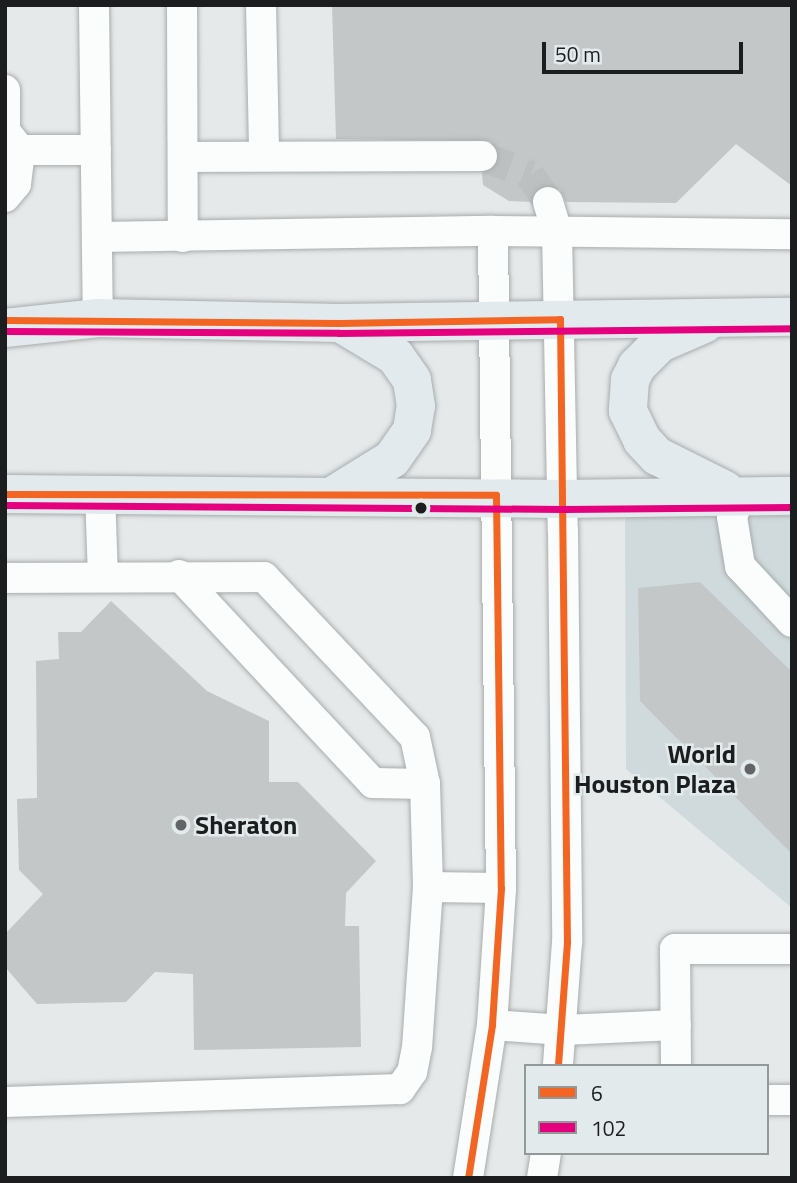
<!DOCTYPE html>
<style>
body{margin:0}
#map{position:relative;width:797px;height:1183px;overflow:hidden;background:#e5e9e9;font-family:"Titillium Web",sans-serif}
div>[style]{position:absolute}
.built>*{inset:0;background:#d0dadc}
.building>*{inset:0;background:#c4c7c7}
.minor-tunnel>*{height:30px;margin-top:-15px;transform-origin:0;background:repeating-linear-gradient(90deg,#bdc0c0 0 30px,transparent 0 45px)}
.roads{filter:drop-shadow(0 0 2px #a9acac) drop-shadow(0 0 2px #a9acac)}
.minor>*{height:30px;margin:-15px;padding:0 15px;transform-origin:15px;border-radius:15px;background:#fbfcfc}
.highway>*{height:38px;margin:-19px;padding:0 19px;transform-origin:19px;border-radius:19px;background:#e3eaee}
.bus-1>*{height:7px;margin:-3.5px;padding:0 3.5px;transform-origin:3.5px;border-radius:3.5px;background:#f26522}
.bus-2>*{height:7px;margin:-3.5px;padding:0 3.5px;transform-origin:3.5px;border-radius:3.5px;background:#e5007d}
.dots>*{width:19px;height:19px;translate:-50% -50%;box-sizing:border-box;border:4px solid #e3eaeb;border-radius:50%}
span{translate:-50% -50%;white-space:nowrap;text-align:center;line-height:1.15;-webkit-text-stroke:5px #e3eaeb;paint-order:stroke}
.poi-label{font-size:26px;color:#1b1d1e;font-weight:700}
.right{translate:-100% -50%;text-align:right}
.left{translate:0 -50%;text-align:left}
.frame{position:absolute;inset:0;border:7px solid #1b1d1e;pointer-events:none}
.legend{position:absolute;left:524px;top:1064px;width:245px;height:91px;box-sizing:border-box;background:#e3eaeb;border:2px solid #939899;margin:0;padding:9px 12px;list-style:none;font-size:21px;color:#1b1d1e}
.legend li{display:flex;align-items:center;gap:14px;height:35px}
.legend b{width:35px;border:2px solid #939899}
.scale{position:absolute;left:542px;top:42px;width:201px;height:32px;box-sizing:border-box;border:4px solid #1b1d1e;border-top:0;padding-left:9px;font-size:21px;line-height:24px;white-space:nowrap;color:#1b1d1e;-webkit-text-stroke:5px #e3eaeb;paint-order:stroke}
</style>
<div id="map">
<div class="built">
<div style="clip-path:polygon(792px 516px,792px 908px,626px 769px,625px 517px)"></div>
</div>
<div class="building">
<div style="clip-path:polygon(332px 5px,792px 5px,792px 186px,736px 144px,676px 203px,566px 202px,560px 190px,551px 185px,536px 190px,531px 202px,509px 201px,483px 185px,482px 173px,491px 171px,499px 157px,490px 141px,336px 139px)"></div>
<div style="clip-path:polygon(700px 582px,792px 672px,792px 854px,640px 701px,638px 588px)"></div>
<div style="clip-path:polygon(111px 601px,207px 691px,269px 721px,269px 782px,298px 782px,376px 861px,346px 893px,345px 926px,359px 926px,361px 1047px,194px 1050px,193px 974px,155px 972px,126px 1002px,37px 1004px,5px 967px,5px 934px,43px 894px,19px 870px,17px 799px,37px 798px,36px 661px,59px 659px,58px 632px,81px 632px)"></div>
</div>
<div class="minor-tunnel">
<div style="left:482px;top:156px;width:52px;rotate:21.6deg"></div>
<div style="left:530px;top:175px;width:32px;rotate:56deg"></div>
</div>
<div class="roads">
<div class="minor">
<div style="left:94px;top:5px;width:313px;rotate:89.3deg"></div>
<div style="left:182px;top:5px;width:232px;rotate:89.8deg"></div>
<div style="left:261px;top:5px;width:149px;rotate:88.8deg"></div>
<div style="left:5px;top:90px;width:42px;rotate:90deg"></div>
<div style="left:20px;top:150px;width:76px"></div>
<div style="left:184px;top:157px;width:298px;rotate:-0.2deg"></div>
<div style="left:5px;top:197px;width:17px;rotate:-50deg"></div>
<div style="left:16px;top:184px;width:34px;rotate:-83deg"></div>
<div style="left:20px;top:150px;width:23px;rotate:-128deg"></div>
<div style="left:548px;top:202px;width:30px;rotate:73deg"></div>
<div style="left:557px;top:231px;width:300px;rotate:88.9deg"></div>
<div style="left:563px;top:531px;width:411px;rotate:89.4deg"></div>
<div style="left:567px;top:942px;width:124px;rotate:94.2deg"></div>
<div style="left:97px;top:237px;width:396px;rotate:-0.9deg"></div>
<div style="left:493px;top:231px;width:299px;rotate:0.6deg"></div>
<div style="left:100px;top:492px;width:84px;rotate:88deg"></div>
<div style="left:740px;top:496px;width:22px;rotate:111deg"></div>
<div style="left:732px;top:517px;width:50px;rotate:80.7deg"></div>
<div style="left:740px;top:566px;width:76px;rotate:47.1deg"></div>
<div style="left:179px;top:575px;width:284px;rotate:47deg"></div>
<div style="left:373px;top:783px;width:52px;rotate:1.1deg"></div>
<div style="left:5px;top:578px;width:259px;rotate:-0.2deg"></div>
<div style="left:264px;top:577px;width:220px;rotate:46.7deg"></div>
<div style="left:415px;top:737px;width:48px;rotate:78deg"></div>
<div style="left:425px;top:784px;width:103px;rotate:88.3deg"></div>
<div style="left:428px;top:887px;width:160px;rotate:93.9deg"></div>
<div style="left:417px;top:1047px;width:25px;rotate:101deg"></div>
<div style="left:412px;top:1072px;width:21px;rotate:125deg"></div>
<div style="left:400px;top:1089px;width:395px;rotate:178.1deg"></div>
<div style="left:428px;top:887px;width:73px;rotate:0.8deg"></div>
<div style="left:492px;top:1025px;width:71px;rotate:4deg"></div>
<div style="left:563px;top:1030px;width:113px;rotate:-2.5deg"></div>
<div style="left:676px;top:1066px;width:117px;rotate:-90.5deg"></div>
<div style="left:675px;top:949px;width:117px"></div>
<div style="left:767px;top:1100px;width:25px"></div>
<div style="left:468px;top:1178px;width:155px;rotate:-81.1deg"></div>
<div style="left:492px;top:1025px;width:137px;rotate:-86.2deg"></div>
<div style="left:501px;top:888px;width:657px;rotate:-90.7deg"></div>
<div style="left:542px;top:1178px;width:25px;rotate:-81deg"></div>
</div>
<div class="highway">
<div style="left:704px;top:324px;width:48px;rotate:156.6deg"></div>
<div style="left:660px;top:343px;width:33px;rotate:135deg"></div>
<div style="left:637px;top:366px;width:16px;rotate:117deg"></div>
<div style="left:630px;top:380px;width:31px;rotate:94deg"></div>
<div style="left:628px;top:411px;width:32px;rotate:64deg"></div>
<div style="left:642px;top:440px;width:22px;rotate:47deg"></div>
<div style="left:657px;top:456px;width:76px;rotate:26.6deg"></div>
<div style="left:5px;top:328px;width:94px;rotate:-6.1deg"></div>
<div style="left:98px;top:318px;width:241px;rotate:1.2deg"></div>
<div style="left:339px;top:323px;width:453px;rotate:-0.8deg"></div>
<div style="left:5px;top:494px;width:558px;rotate:0.51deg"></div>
<div style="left:563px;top:499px;width:229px;rotate:-0.8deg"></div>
<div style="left:334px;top:495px;width:68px;rotate:-31.8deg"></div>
<div style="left:392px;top:459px;width:35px;rotate:-55deg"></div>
<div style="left:412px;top:430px;width:24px;rotate:-81deg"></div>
<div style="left:416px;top:406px;width:26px;rotate:-99deg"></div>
<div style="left:412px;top:380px;width:29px;rotate:-125deg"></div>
<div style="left:395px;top:356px;width:64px;rotate:-149deg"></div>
</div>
</div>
<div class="bus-1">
<div style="left:5px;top:320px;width:334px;rotate:0.5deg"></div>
<div style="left:339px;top:323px;width:221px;rotate:-1deg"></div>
<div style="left:560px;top:319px;width:623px;rotate:89.36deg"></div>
<div style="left:567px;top:942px;width:124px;rotate:94.2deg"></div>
<div style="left:5px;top:494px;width:491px;rotate:0.1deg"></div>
<div style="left:496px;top:495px;width:393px;rotate:89.3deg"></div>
<div style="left:501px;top:888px;width:137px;rotate:93.8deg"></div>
<div style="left:492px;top:1025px;width:155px;rotate:98.9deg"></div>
</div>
<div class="bus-2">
<div style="left:5px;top:331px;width:334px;rotate:0.3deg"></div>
<div style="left:339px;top:333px;width:453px;rotate:-0.6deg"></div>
<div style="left:5px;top:505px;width:558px;rotate:0.41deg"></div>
<div style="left:563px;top:509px;width:229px;rotate:-0.5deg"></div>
</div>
<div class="dots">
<div style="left:421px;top:508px;background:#1b1d1e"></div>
<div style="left:750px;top:769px;background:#626465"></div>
<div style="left:181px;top:825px;background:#626465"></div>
</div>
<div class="poi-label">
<span class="right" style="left:736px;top:769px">World<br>Houston Plaza</span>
<span class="left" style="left:195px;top:825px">Sheraton</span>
</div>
<div class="frame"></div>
<ul class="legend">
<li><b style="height:9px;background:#f26522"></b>6</li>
<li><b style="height:9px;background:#e5007d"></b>102</li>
</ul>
<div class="scale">50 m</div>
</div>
